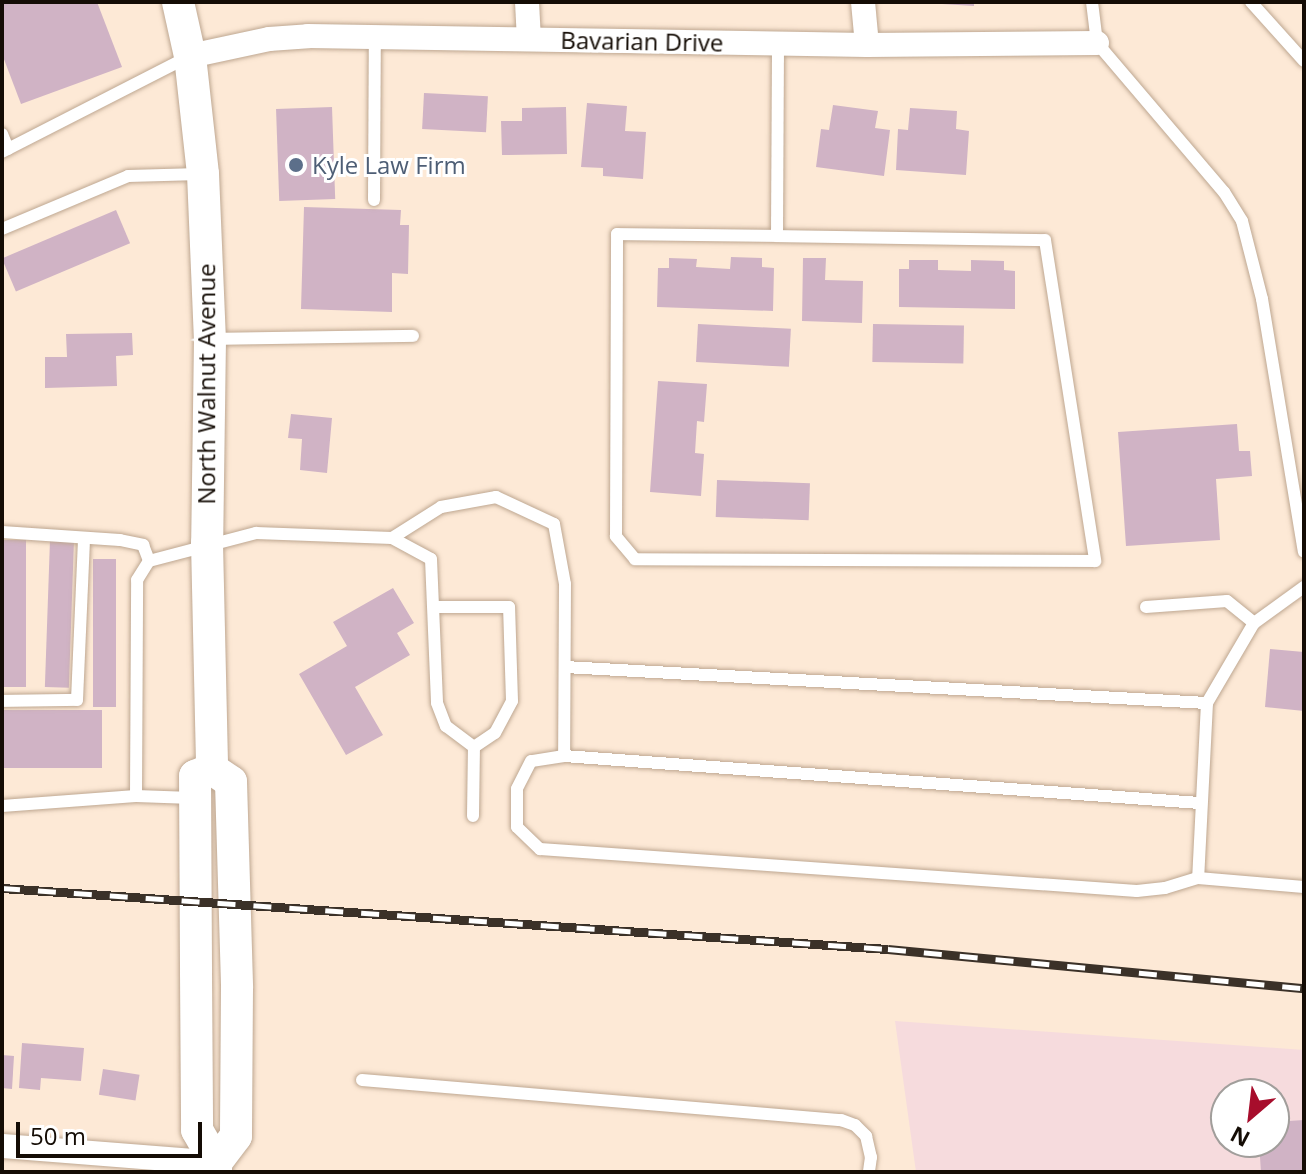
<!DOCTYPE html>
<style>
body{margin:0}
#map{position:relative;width:1306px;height:1174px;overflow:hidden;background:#fde9d6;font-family:"Open Sans",sans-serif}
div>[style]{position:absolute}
.commercial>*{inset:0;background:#f6dbdd}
.building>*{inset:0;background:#d0b3c5;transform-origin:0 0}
.roads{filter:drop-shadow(0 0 2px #bea791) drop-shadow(0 0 2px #bea791)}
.service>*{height:12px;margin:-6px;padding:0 6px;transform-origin:6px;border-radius:6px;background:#fff}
.minor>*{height:24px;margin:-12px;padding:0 12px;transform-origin:12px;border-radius:12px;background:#fff}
.secondary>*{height:32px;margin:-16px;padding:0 16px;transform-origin:16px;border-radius:16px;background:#fff}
.rail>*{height:9px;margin-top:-4.5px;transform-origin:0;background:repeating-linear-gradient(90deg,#fff 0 18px,#3b3128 0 36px);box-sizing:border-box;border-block:2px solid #3b3128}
.dots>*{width:22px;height:22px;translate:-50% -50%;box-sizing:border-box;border:4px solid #fff;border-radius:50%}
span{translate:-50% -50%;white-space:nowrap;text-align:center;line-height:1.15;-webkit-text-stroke:6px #fff;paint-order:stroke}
.street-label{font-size:24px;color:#140c05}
.service-label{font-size:24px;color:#4e5e75}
.left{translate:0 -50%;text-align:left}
.frame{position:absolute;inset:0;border:4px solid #140c05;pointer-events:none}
.north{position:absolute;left:1210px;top:1078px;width:80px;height:80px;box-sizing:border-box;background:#fff;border:2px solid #a19e9b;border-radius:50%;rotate:208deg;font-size:22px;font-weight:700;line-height:32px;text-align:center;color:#140c05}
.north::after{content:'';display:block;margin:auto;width:28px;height:36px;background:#a70d2c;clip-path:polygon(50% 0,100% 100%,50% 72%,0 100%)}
.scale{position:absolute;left:16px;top:1122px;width:186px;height:36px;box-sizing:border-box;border:4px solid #140c05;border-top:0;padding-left:10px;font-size:24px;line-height:28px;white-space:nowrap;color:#140c05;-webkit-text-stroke:6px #fff;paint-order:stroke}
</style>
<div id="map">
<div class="commercial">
<div style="clip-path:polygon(evenodd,895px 1021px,1304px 1050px,1304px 1172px,916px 1172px,895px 1021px,1226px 1094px,1274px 1094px,1274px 1142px,1226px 1142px,1226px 1094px)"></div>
</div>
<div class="building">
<div style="clip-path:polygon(2px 2px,97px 2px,122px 67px,21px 104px,2px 54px)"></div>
<div style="clip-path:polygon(942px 2px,974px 2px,974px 6px,942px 4px)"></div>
<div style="left:424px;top:93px;width:64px;height:36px;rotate:3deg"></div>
<div style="clip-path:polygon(587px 103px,627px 106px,625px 131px,646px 132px,643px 179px,603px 176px,603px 168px,581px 167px)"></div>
<div style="clip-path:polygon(833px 105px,878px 111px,875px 128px,890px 130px,884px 176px,816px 167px,821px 129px,829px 130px)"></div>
<div style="left:332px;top:107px;width:92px;height:56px;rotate:88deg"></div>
<div style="clip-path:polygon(566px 107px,567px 154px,502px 155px,501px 121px,522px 121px,522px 108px)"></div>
<div style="clip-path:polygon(910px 108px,957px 111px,956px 129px,969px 131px,966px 175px,896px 170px,898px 129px,908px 130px)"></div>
<div style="clip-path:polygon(304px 207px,401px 210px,400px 225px,409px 225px,408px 274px,392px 273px,392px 312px,301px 309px)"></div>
<div style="left:116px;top:210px;width:36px;height:124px;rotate:67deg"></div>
<div style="clip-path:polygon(731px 257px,762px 258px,762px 267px,774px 268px,773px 311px,657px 307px,658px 268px,669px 268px,669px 258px,697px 259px,696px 267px,730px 269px)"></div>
<div style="clip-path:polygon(803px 258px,826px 258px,825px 280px,863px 281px,862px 323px,802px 321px)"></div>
<div style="clip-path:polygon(909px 260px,938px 260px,938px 270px,971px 271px,971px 260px,1004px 261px,1004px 270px,1015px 271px,1015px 309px,899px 307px,899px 269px,909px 269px)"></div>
<div style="left:698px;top:324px;width:93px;height:38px;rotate:3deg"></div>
<div style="left:873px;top:324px;width:91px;height:38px;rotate:1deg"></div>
<div style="clip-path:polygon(132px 333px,133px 355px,116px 356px,117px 386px,45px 388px,45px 357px,67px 357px,66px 334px)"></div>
<div style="clip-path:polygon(658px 381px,707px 384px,704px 422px,697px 421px,695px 453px,704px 454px,701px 496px,650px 492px)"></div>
<div style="clip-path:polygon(291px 414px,332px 418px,327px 473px,300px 470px,302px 439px,288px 438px)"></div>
<div style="clip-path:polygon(1237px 424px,1239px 451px,1250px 451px,1252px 476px,1216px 479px,1220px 540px,1126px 546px,1118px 432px)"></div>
<div style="left:717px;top:480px;width:93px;height:37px;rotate:2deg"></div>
<div style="left:2px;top:540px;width:24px;height:147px"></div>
<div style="left:50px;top:540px;width:24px;height:147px;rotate:2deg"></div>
<div style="left:93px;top:559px;width:23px;height:148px"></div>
<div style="clip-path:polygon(393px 588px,414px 623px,397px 633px,410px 655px,355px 687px,383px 735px,346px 755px,299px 674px,347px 646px,333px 622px)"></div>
<div style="clip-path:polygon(1270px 649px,1304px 652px,1304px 711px,1265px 707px)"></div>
<div style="left:102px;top:710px;width:58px;height:100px;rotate:90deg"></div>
<div style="clip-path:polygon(22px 1043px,84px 1048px,81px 1081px,41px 1078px,40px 1090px,19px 1088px)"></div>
<div style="clip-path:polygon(2px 1055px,14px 1056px,12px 1089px,2px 1088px)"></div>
<div style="left:103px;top:1069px;width:37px;height:26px;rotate:9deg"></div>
<div style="clip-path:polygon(1304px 1120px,1304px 1172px,1261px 1172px,1259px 1142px,1274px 1142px,1274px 1122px)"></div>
</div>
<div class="roads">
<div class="service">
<div style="left:1092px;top:2px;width:41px;rotate:83deg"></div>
<div style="left:1097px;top:43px;width:196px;rotate:49.6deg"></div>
<div style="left:1224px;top:192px;width:34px;rotate:58deg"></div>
<div style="left:1242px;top:221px;width:81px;rotate:75.6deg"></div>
<div style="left:1262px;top:299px;width:256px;rotate:80.6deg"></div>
<div style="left:1251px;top:2px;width:79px;rotate:48.1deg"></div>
<div style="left:2px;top:134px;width:16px;rotate:68deg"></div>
<div style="left:2px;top:152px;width:209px;rotate:-27.1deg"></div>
<div style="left:374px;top:200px;width:164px;rotate:-89.7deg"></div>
<div style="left:2px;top:229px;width:137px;rotate:-22.8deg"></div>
<div style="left:128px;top:176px;width:72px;rotate:-1.6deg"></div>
<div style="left:777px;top:236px;width:268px;rotate:0.9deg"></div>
<div style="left:1045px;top:240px;width:325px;rotate:81.1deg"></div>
<div style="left:1095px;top:561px;width:460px;rotate:-179.8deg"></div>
<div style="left:635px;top:559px;width:30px;rotate:-130deg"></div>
<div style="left:616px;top:536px;width:302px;rotate:-89.8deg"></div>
<div style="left:617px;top:234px;width:160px;rotate:0.7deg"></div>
<div style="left:777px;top:236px;width:192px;rotate:-89.7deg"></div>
<div style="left:213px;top:339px;width:200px;rotate:-0.9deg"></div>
<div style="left:2px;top:532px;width:118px;rotate:3.9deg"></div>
<div style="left:120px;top:540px;width:24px;rotate:12deg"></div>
<div style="left:143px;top:545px;width:17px;rotate:69deg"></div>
<div style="left:392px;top:538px;width:58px;rotate:-32.3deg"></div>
<div style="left:441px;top:507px;width:56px;rotate:-10.3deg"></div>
<div style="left:496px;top:497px;width:64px;rotate:25deg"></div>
<div style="left:554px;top:524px;width:61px;rotate:79.6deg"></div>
<div style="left:565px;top:584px;width:172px;rotate:90.3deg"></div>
<div style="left:564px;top:756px;width:33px;rotate:171deg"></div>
<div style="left:531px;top:761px;width:31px;rotate:117deg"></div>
<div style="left:517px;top:789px;width:38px;rotate:90deg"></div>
<div style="left:517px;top:827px;width:32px;rotate:44deg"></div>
<div style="left:540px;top:849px;width:598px;rotate:4.02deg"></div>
<div style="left:1137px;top:891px;width:28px;rotate:-6deg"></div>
<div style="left:1165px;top:888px;width:34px;rotate:-17deg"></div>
<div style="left:1198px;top:878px;width:106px;rotate:4.9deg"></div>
<div style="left:1146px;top:607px;width:81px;rotate:-4.2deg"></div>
<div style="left:1227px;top:601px;width:35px;rotate:39deg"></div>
<div style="left:565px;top:667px;width:643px;rotate:3.21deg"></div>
<div style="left:1207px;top:703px;width:175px;rotate:92.9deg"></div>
<div style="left:2px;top:701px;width:75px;rotate:-0.8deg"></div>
<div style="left:77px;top:700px;width:162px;rotate:-87.5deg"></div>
<div style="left:1207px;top:703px;width:93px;rotate:-59.6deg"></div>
<div style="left:1254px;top:623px;width:62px;rotate:-35.8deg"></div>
<div style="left:564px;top:756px;width:638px;rotate:4.23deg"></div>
<div style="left:136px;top:796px;width:216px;rotate:-89.7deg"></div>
<div style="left:137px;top:580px;width:22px;rotate:-58deg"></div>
<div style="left:149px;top:561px;width:111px;rotate:-14.7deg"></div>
<div style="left:256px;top:533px;width:136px;rotate:2.1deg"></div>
<div style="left:392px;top:538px;width:44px;rotate:28.3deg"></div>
<div style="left:431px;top:559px;width:144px;rotate:87.6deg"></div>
<div style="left:437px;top:703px;width:25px;rotate:69deg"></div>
<div style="left:446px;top:726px;width:35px;rotate:37deg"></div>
<div style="left:474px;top:747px;width:25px;rotate:-34deg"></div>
<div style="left:495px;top:733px;width:36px;rotate:-62deg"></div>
<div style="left:512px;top:701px;width:94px;rotate:-91.8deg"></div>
<div style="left:509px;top:607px;width:74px;rotate:180deg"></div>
<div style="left:2px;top:806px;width:134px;rotate:-4.3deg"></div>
<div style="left:136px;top:796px;width:56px;rotate:2deg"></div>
<div style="left:473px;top:816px;width:69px;rotate:-89.2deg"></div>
<div style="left:362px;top:1080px;width:481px;rotate:4.8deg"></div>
<div style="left:841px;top:1120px;width:15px;rotate:20deg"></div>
<div style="left:855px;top:1125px;width:16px;rotate:45deg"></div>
<div style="left:866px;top:1136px;width:22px;rotate:77deg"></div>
<div style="left:871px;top:1157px;width:15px;rotate:98deg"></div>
</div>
<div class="minor">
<div style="left:527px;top:2px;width:37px;rotate:87deg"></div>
<div style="left:863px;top:2px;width:43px;rotate:84.7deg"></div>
<div style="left:190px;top:56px;width:81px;rotate:-12.1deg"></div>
<div style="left:269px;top:39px;width:39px;rotate:-4deg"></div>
<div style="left:308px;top:36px;width:559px;rotate:0.92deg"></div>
<div style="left:867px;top:45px;width:230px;rotate:-0.5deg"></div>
<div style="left:2px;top:1146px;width:215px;rotate:4.5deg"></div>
</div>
<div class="secondary">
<div style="left:178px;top:2px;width:55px;rotate:77.5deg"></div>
<div style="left:190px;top:56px;width:119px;rotate:83.7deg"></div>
<div style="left:203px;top:174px;width:165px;rotate:87.6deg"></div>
<div style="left:210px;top:339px;width:204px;rotate:90.8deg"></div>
<div style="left:207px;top:543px;width:226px;rotate:88.7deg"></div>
<div style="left:212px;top:769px;width:18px;rotate:158deg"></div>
<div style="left:195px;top:776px;width:197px;rotate:89.7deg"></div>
<div style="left:196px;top:973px;width:157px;rotate:89.6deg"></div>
<div style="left:197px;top:1130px;width:38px;rotate:60deg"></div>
<div style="left:216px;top:1163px;width:9px;rotate:90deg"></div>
<div style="left:212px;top:769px;width:23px;rotate:34deg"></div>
<div style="left:231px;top:782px;width:206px;rotate:88.3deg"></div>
<div style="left:237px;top:988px;width:148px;rotate:90.4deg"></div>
<div style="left:236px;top:1136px;width:34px;rotate:127deg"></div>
</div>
</div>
<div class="rail">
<div style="left:2px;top:888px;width:888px;rotate:3.94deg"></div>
<div style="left:888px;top:949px;width:418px;rotate:5.4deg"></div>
</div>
<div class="dots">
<div style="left:296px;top:165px;background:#5c6f8a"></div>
</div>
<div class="street-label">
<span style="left:642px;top:41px;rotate:1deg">Bavarian Drive</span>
<span style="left:206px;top:384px;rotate:-90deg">North Walnut Avenue</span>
</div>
<div class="service-label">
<span class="left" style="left:312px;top:165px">Kyle Law Firm</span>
</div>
<div class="frame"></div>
<div class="north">N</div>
<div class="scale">50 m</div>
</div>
